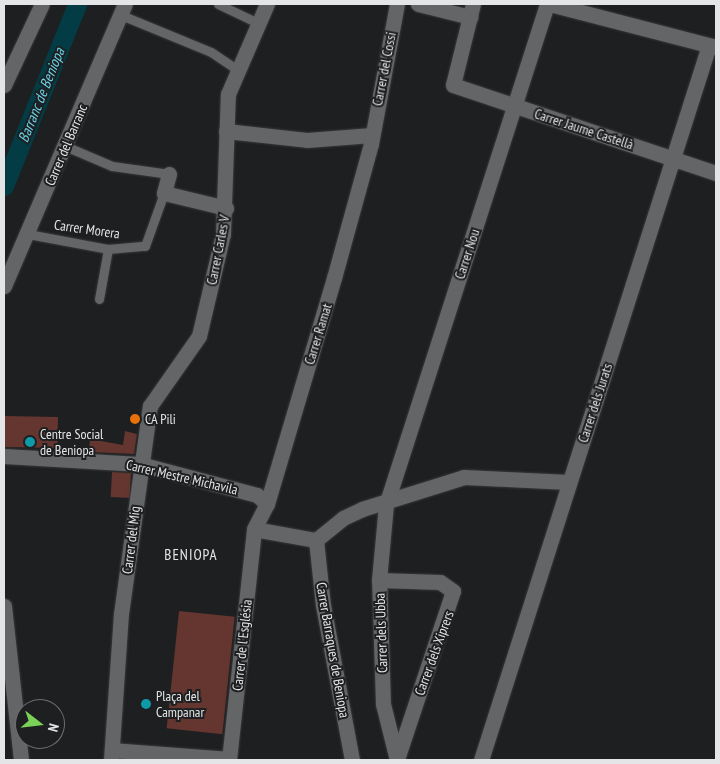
<!DOCTYPE html>
<meta charset="utf-8">
<style>
body{margin:0}
#map{position:relative;width:720px;height:764px;overflow:hidden;background:#1d1f20;font-family:"PT Sans Narrow",sans-serif}
div>[style]{position:absolute}
.canal>*{height:19px;margin:-9.5px;padding:0 9.5px;transform-origin:9.5px;border-radius:9.5px;background:#033c45}
.building>*{inset:0;background:#65352f;transform-origin:0 0}
.roads{filter:drop-shadow(0 0 1px #38393a) drop-shadow(0 0 1px #38393a)}
.lane>*{height:9px;margin:-4.5px;padding:0 4.5px;transform-origin:4.5px;border-radius:4.5px;background:#636567}
.street>*{height:15px;margin:-7.5px;padding:0 7.5px;transform-origin:7.5px;border-radius:7.5px;background:#636567}
.dots>*{width:14px;height:14px;translate:-50% -50%;box-sizing:border-box;border:2px solid #1d1f20;border-radius:50%}
span{translate:-50% -50%;white-space:nowrap;text-align:center;line-height:1.15;-webkit-text-stroke:4px #1d1f20;paint-order:stroke}
.street-label{font-size:14px;color:#e4e5e6}
.poi-label{font-size:14px;color:#e4e5e6}
.left{translate:0 -50%;text-align:left}
.water-label{font-size:15px;color:#6cd3e8;font-style:italic}
.neighbourhood-label{font-size:15px;color:#e4e5e6;letter-spacing:1px}
.frame{position:absolute;inset:0;border:5px solid #e4e5e6;pointer-events:none}
.north{position:absolute;left:15px;top:699px;width:50px;height:50px;box-sizing:border-box;background:#1d1f20;border:1px solid #6d6e6f;border-radius:50%;rotate:106deg;font-size:14px;font-weight:700;line-height:20px;text-align:center;color:#e4e5e6}
.north::after{content:'';display:block;margin:auto;width:18px;height:22px;background:#79d157;clip-path:polygon(50% 0,100% 100%,50% 72%,0 100%)}
</style>
<div id="map">
<div class="canal">
<div style="left:4px;top:186px;width:196px;rotate:-68.1deg"></div>
</div>
<div class="building">
<div style="left:4px;top:416px;width:54px;height:31px;rotate:1deg"></div>
<div style="clip-path:polygon(125px 431px,137px 434px,134px 454px,89px 452px,90px 439px,123px 445px)"></div>
<div style="left:112px;top:472px;width:19px;height:25px;rotate:3deg"></div>
<div style="left:179px;top:611px;width:56px;height:118px;rotate:6deg"></div>
</div>
<div class="roads">
<div class="lane">
<div style="left:218px;top:4px;width:44px;rotate:25.4deg"></div>
<div style="left:121px;top:15px;width:97px;rotate:22.3deg"></div>
<div style="left:211px;top:52px;width:30px;rotate:34deg"></div>
<div style="left:65px;top:146px;width:51px;rotate:23.1deg"></div>
<div style="left:112px;top:166px;width:58px;rotate:8deg"></div>
<div style="left:28px;top:234px;width:81px;rotate:10.6deg"></div>
<div style="left:108px;top:249px;width:37px;rotate:-5deg"></div>
<div style="left:145px;top:246px;width:56px;rotate:-70.3deg"></div>
<div style="left:99px;top:299px;width:51px;rotate:-79.8deg"></div>
</div>
<div class="street">
<div style="left:418px;top:4px;width:54px;rotate:14deg"></div>
<div style="left:473px;top:4px;width:83px;rotate:103.9deg"></div>
<div style="left:453px;top:85px;width:277px;rotate:18.5deg"></div>
<div style="left:550px;top:4px;width:171px;rotate:14.5deg"></div>
<div style="left:4px;top:85px;width:89px;rotate:-64.9deg"></div>
<div style="left:226px;top:131px;width:81px;rotate:6.3deg"></div>
<div style="left:307px;top:140px;width:65px;rotate:-4.4deg"></div>
<div style="left:169px;top:174px;width:20px;rotate:105deg"></div>
<div style="left:164px;top:193px;width:64px;rotate:13.6deg"></div>
<div style="left:4px;top:286px;width:307px;rotate:-66.8deg"></div>
<div style="left:4px;top:456px;width:136px;rotate:3.4deg"></div>
<div style="left:140px;top:464px;width:121px;rotate:14.8deg"></div>
<div style="left:257px;top:495px;width:13px;rotate:42deg"></div>
<div style="left:254px;top:529px;width:63px;rotate:10.1deg"></div>
<div style="left:316px;top:540px;width:35px;rotate:-39deg"></div>
<div style="left:343px;top:518px;width:21px;rotate:-25deg"></div>
<div style="left:362px;top:509px;width:107px;rotate:-17.4deg"></div>
<div style="left:464px;top:477px;width:105px;rotate:2.7deg"></div>
<div style="left:316px;top:540px;width:65px;rotate:83.9deg"></div>
<div style="left:323px;top:605px;width:158px;rotate:79.4deg"></div>
<div style="left:379px;top:580px;width:61px;rotate:1.9deg"></div>
<div style="left:440px;top:582px;width:16px;rotate:35deg"></div>
<div style="left:453px;top:591px;width:177px;rotate:108.4deg"></div>
<div style="left:4px;top:606px;width:155px;rotate:83.7deg"></div>
<div style="left:112px;top:750px;width:117px;rotate:4.4deg"></div>
<div style="left:111px;top:760px;width:146px;rotate:-86.1deg"></div>
<div style="left:121px;top:614px;width:210px;rotate:-82.1deg"></div>
<div style="left:150px;top:406px;width:85px;rotate:-55deg"></div>
<div style="left:199px;top:336px;width:105px;rotate:-76.8deg"></div>
<div style="left:223px;top:234px;width:140px;rotate:-88deg"></div>
<div style="left:228px;top:94px;width:98px;rotate:-66.6deg"></div>
<div style="left:229px;top:760px;width:232px;rotate:-83.8deg"></div>
<div style="left:254px;top:529px;width:28px;rotate:-63deg"></div>
<div style="left:267px;top:504px;width:236px;rotate:-73.5deg"></div>
<div style="left:334px;top:278px;width:139px;rotate:-74.6deg"></div>
<div style="left:371px;top:144px;width:142px;rotate:-79.5deg"></div>
<div style="left:397px;top:760px;width:58px;rotate:-104deg"></div>
<div style="left:383px;top:704px;width:124px;rotate:-91.8deg"></div>
<div style="left:379px;top:580px;width:75px;rotate:-84.7deg"></div>
<div style="left:386px;top:505px;width:526px;rotate:-72.18deg"></div>
<div style="left:481px;top:760px;width:750px;rotate:-72.31deg"></div>
</div>
</div>
<div class="dots">
<div style="left:135px;top:419px;background:#e8710a"></div>
<div style="left:30px;top:442px;background:#0f9aa8"></div>
<div style="left:146px;top:704px;background:#0f9aa8"></div>
</div>
<div class="street-label">
<span style="left:384px;top:69px;rotate:-79deg">Carrer del Cossi</span>
<span style="left:584px;top:129px;rotate:18deg">Carrer Jaume Castellà</span>
<span style="left:66px;top:145px;rotate:-67deg">Carrer del Barranc</span>
<span style="left:87px;top:229px;rotate:8deg">Carrer Morera</span>
<span style="left:218px;top:250px;rotate:-79deg">Carrer Carles V</span>
<span style="left:467px;top:254px;rotate:-72deg">Carrer Nou</span>
<span style="left:318px;top:334px;rotate:-73deg">Carrer Ramat</span>
<span style="left:595px;top:403px;rotate:-72deg">Carrer dels Jurats</span>
<span style="left:182px;top:477px;rotate:13deg">Carrer Mestre Michavila</span>
<span style="left:131px;top:540px;rotate:-83deg">Carrer del Mig</span>
<span style="left:381px;top:633px;rotate:-92deg">Carrer dels Ubba</span>
<span style="left:242px;top:645px;rotate:-84deg">Carrer de l'Església</span>
<span style="left:333px;top:650px;rotate:80deg">Carrer Barraques de Beniopa</span>
<span style="left:434px;top:653px;rotate:-70deg">Carrer dels Xiprers</span>
</div>
<div class="poi-label">
<span class="left" style="left:145px;top:419px">CA Pili</span>
<span class="left" style="left:40px;top:442px">Centre Social<br>de Beniopa</span>
<span class="left" style="left:156px;top:704px">Plaça del<br>Campanar</span>
</div>
<div class="water-label">
<span style="left:41px;top:95px;rotate:-68deg">Barranc de Beniopa</span>
</div>
<div class="neighbourhood-label">
<span style="left:191px;top:555px">BENIOPA</span>
</div>
<div class="frame"></div>
<div class="north">N</div>
</div>
